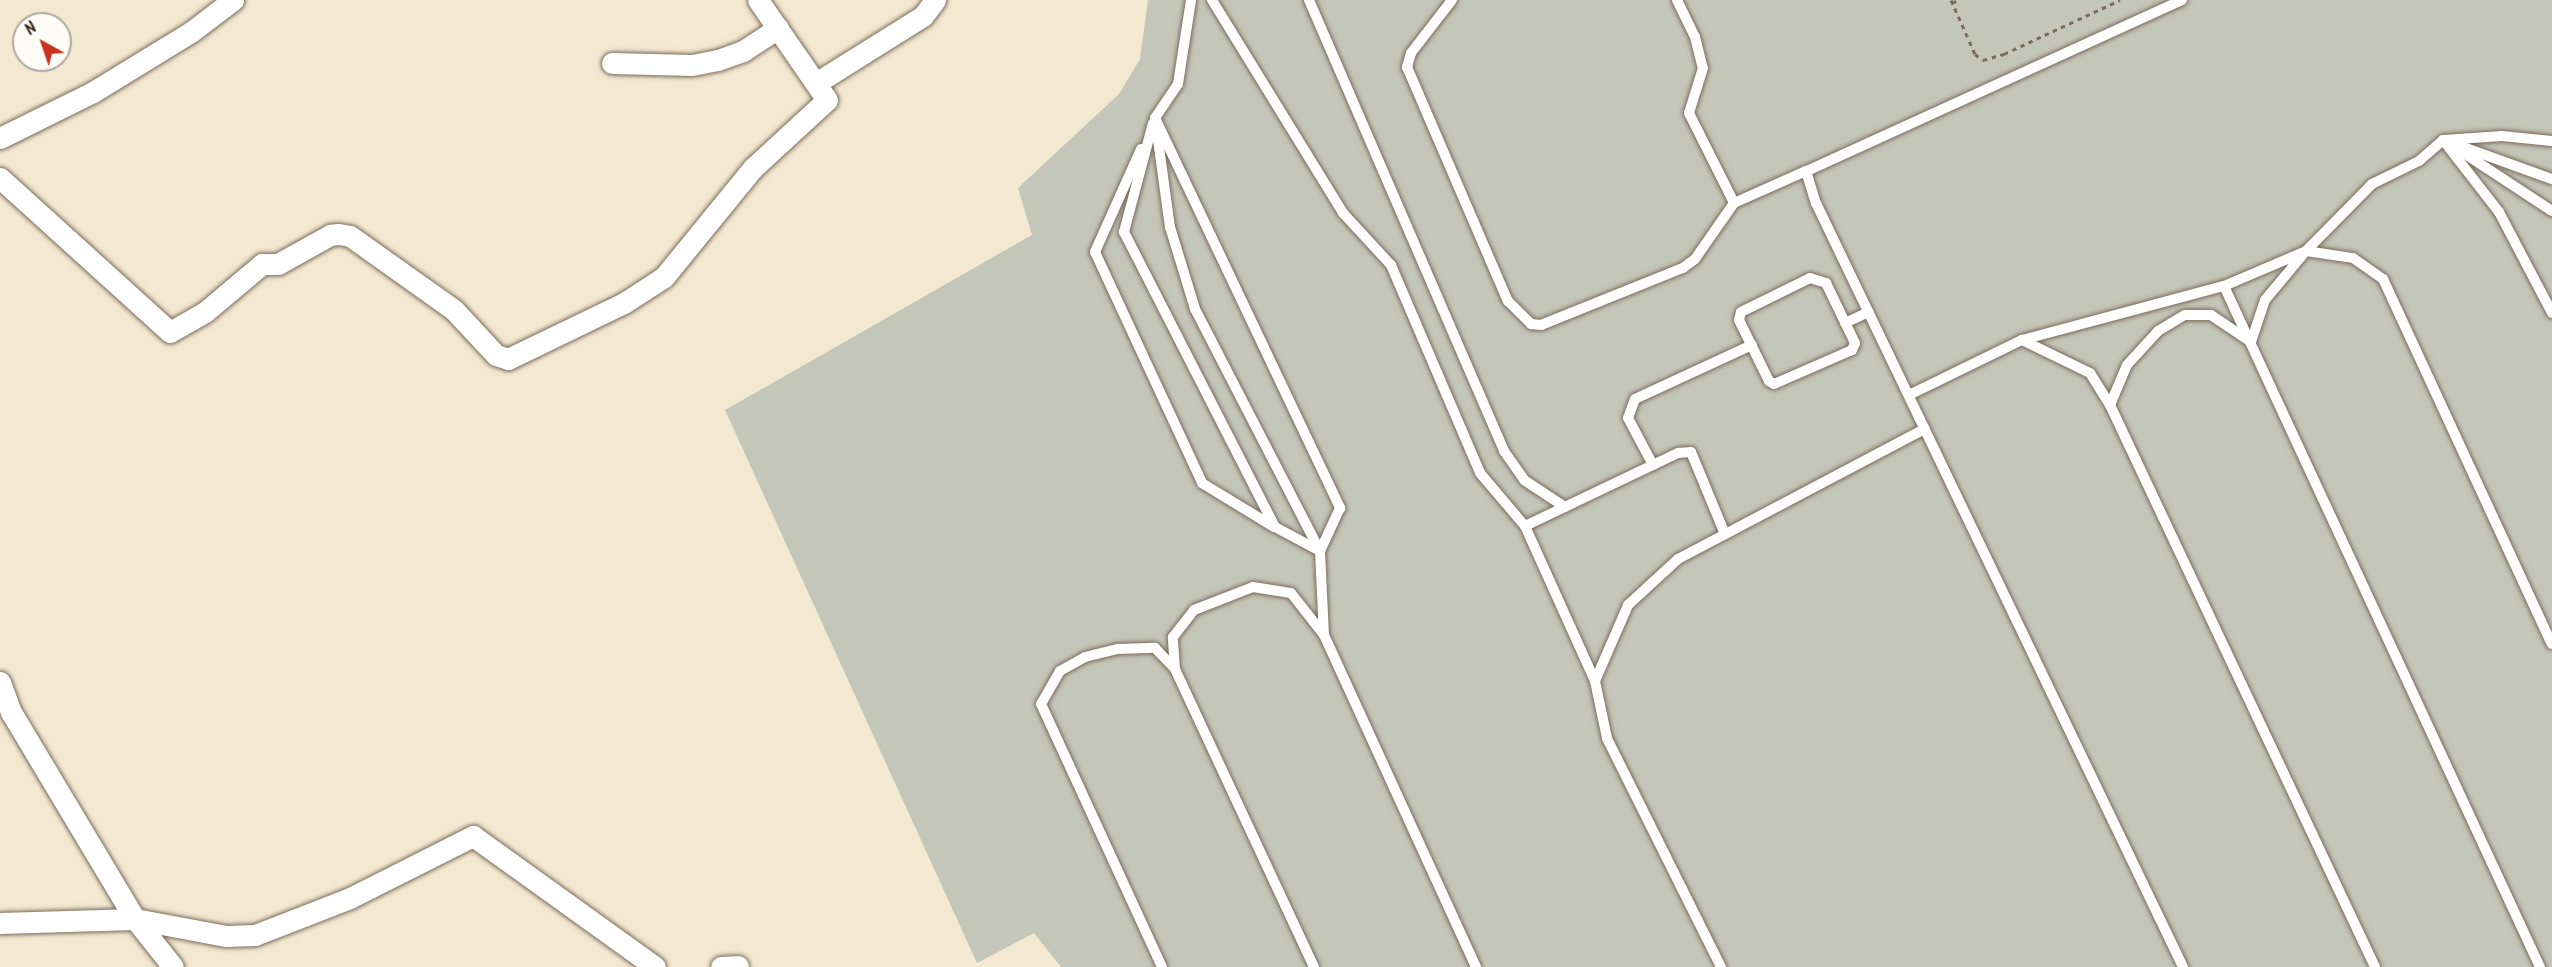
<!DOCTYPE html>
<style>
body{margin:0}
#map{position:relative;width:2552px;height:967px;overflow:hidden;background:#f3e8d0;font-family:Kalam,sans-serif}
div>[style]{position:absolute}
.industrial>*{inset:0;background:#c3c6b9}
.path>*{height:3px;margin-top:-1.5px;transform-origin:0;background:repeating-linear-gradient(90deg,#7b6c5c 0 4.5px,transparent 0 9px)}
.roads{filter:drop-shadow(0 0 2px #7b6c5c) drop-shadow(0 0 2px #7b6c5c)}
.service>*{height:10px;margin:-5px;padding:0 5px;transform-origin:5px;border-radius:5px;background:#fff}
.minor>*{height:21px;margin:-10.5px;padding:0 10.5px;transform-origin:10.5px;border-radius:10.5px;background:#fff}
span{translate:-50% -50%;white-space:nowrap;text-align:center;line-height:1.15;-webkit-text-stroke:4.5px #fdfcf7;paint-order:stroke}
.north{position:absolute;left:12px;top:12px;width:60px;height:60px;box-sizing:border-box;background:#fdfcf7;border:2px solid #afa8a0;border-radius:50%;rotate:320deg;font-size:16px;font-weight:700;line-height:24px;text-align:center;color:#3b2a1e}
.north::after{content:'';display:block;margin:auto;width:21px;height:27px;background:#c8321e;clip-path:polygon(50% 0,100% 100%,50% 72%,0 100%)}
</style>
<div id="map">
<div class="industrial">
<div style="clip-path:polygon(1148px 0,2552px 0,2552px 967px,1061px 967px,1034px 933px,977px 963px,725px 410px,1032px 235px,1018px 188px,1119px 94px,1140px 59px)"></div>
</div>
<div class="path">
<div style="left:1951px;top:0;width:59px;rotate:66deg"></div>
<div style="left:1975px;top:54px;width:10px;rotate:37deg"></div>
<div style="left:1983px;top:60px;width:22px;rotate:-16deg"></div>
<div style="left:2004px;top:54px;width:128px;rotate:-25deg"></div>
<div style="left:1952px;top:3px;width:7px;rotate:-27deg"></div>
</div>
<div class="roads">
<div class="service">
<div style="left:1191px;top:0;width:85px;rotate:98.8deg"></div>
<div style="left:1178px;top:84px;width:41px;rotate:124.1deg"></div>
<div style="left:1155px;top:118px;width:432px;rotate:64.6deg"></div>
<div style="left:1340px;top:508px;width:47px;rotate:114.9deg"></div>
<div style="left:1212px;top:0;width:250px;rotate:58.4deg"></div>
<div style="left:1343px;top:213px;width:71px;rotate:47.3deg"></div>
<div style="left:1391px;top:265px;width:226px;rotate:66.8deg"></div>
<div style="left:1480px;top:473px;width:70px;rotate:49.7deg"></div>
<div style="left:1525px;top:526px;width:170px;rotate:65.7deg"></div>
<div style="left:1309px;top:0;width:491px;rotate:66.6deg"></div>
<div style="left:1504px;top:451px;width:35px;rotate:55deg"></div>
<div style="left:1524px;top:480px;width:49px;rotate:33.4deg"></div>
<div style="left:1452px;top:0;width:67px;rotate:127.7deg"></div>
<div style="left:1411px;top:53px;width:15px;rotate:106deg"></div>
<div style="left:1407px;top:67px;width:255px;rotate:66.7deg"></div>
<div style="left:1508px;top:301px;width:33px;rotate:45deg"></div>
<div style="left:1531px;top:324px;width:10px;rotate:6deg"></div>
<div style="left:1541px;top:325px;width:153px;rotate:-21.9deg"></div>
<div style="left:1683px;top:268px;width:15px;rotate:-37deg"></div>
<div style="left:1695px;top:259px;width:68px;rotate:-55.1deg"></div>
<div style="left:1734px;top:203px;width:79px;rotate:-24deg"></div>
<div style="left:1677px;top:0;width:41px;rotate:64.1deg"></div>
<div style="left:1695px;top:37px;width:32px;rotate:76deg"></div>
<div style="left:1703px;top:68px;width:47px;rotate:107.3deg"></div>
<div style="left:1689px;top:113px;width:101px;rotate:63.4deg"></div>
<div style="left:2182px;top:0;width:413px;rotate:155.5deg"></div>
<div style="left:1806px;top:171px;width:34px;rotate:73deg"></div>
<div style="left:1816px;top:203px;width:848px;rotate:64.34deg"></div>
<div style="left:1155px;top:118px;width:110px;rotate:82.2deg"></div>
<div style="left:1170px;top:227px;width:86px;rotate:73deg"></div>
<div style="left:1195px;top:309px;width:272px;rotate:62.7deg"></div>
<div style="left:1320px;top:551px;width:84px;rotate:87.3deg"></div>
<div style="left:1324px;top:635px;width:365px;rotate:65.4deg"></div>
<div style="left:1153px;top:123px;width:113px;rotate:104.9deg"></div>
<div style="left:1124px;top:232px;width:331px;rotate:62.9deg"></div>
<div style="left:1275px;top:527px;width:51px;rotate:28.1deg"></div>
<div style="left:2443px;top:140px;width:91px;rotate:52.1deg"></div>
<div style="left:2499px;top:212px;width:114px;rotate:62.3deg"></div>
<div style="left:2450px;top:144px;width:122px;rotate:33.3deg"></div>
<div style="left:2463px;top:147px;width:95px;rotate:19.8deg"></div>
<div style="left:1141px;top:149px;width:113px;rotate:114.1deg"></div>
<div style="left:1095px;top:252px;width:255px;rotate:65.1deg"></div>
<div style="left:1202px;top:483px;width:84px;rotate:31.4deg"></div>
<div style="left:1810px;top:278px;width:17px;rotate:17deg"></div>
<div style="left:1826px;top:283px;width:67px;rotate:64.2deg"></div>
<div style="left:1855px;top:343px;width:8px;rotate:113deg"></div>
<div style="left:1852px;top:350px;width:85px;rotate:156.4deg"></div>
<div style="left:1774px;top:384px;width:6px;rotate:-149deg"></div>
<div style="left:1769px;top:381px;width:68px;rotate:-116.2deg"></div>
<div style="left:1739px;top:320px;width:8px;rotate:-76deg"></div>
<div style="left:1741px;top:312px;width:77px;rotate:-26.2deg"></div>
<div style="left:2224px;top:286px;width:751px;rotate:65.11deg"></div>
<div style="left:1845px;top:323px;width:26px;rotate:-25deg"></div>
<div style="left:2022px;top:340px;width:76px;rotate:25.9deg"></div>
<div style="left:2090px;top:373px;width:38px;rotate:58deg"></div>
<div style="left:2110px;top:405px;width:621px;rotate:64.75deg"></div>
<div style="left:1909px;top:395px;width:126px;rotate:-26deg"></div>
<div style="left:2022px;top:340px;width:209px;rotate:-15deg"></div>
<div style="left:2224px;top:286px;width:89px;rotate:-23.1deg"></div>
<div style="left:2306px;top:251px;width:94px;rotate:-45.4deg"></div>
<div style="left:2372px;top:184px;width:52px;rotate:-26.1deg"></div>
<div style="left:2419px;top:161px;width:32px;rotate:-41deg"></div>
<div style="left:2443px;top:140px;width:59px;rotate:-3.9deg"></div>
<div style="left:2502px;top:136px;width:50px;rotate:5.7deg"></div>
<div style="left:2110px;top:405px;width:43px;rotate:-67deg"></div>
<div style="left:2127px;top:365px;width:46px;rotate:-47.6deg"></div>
<div style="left:2158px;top:331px;width:31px;rotate:-31deg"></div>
<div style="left:2185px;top:315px;width:26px"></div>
<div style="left:2211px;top:315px;width:48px;rotate:34deg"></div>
<div style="left:2251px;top:342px;width:44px;rotate:-71.6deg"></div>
<div style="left:2265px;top:300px;width:64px;rotate:-50.1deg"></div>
<div style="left:2306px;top:251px;width:48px;rotate:8.5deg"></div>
<div style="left:2353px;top:258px;width:37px;rotate:35deg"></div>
<div style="left:2383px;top:279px;width:402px;rotate:65.2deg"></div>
<div style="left:1653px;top:465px;width:53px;rotate:-118deg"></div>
<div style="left:1628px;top:418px;width:20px;rotate:-70deg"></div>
<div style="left:1635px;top:399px;width:129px;rotate:-24.8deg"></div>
<div style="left:1525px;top:526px;width:170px;rotate:-25.5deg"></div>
<div style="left:1678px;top:453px;width:13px;rotate:-4deg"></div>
<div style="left:1691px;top:452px;width:89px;rotate:67.5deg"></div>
<div style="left:1175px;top:669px;width:32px;rotate:-94deg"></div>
<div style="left:1173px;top:637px;width:34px;rotate:-52deg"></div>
<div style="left:1194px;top:610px;width:63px;rotate:-21.3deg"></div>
<div style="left:1253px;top:587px;width:38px;rotate:9deg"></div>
<div style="left:1291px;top:593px;width:53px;rotate:51.8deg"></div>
<div style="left:1162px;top:967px;width:289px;rotate:-114.7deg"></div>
<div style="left:1041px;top:704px;width:38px;rotate:-60deg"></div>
<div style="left:1060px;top:671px;width:29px;rotate:-29deg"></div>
<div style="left:1085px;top:657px;width:34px;rotate:-14deg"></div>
<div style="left:1118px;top:649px;width:37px;rotate:-2deg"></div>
<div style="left:1155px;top:648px;width:29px;rotate:46deg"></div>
<div style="left:1175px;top:669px;width:329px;rotate:65deg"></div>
<div style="left:1721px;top:967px;width:256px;rotate:-116.5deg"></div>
<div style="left:1607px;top:738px;width:58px;rotate:-101.9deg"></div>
<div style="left:1595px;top:681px;width:83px;rotate:-66.5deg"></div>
<div style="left:1628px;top:605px;width:68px;rotate:-42.6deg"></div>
<div style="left:1678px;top:559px;width:279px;rotate:-27.8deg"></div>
</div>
<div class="minor">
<div style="left:612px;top:63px;width:80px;rotate:1.4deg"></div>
<div style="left:692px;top:65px;width:26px;rotate:-11deg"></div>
<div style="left:718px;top:60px;width:27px;rotate:-20deg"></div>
<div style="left:743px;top:51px;width:42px;rotate:-33.3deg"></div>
<div style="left:816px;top:83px;width:126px;rotate:-32.1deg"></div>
<div style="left:923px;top:16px;width:20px;rotate:-53deg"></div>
<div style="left:0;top:138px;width:104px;rotate:-26.3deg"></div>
<div style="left:93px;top:92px;width:115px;rotate:-31.5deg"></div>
<div style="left:191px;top:32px;width:53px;rotate:-37.3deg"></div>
<div style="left:0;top:178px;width:229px;rotate:42.2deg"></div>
<div style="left:170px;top:332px;width:40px;rotate:-29.7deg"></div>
<div style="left:205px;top:312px;width:75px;rotate:-40.1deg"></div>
<div style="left:262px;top:264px;width:16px"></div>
<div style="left:278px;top:264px;width:60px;rotate:-29.1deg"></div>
<div style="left:330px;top:235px;width:8px;rotate:-7deg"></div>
<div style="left:338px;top:234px;width:12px;rotate:9deg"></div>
<div style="left:350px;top:236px;width:128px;rotate:35.4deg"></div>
<div style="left:454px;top:310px;width:62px;rotate:47deg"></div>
<div style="left:496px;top:355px;width:13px;rotate:18deg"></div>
<div style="left:508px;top:359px;width:129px;rotate:-25.8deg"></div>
<div style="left:624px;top:303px;width:48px;rotate:-33deg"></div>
<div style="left:664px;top:277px;width:141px;rotate:-50.8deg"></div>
<div style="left:753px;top:168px;width:100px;rotate:-42.6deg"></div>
<div style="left:827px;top:100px;width:121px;rotate:-124.6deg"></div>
<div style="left:0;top:682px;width:32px;rotate:70deg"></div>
<div style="left:11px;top:712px;width:241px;rotate:59.1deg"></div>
<div style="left:135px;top:919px;width:61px;rotate:51.6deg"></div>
<div style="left:0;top:923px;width:135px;rotate:-1.7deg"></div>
<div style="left:135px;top:919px;width:93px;rotate:10.6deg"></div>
<div style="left:226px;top:936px;width:29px;rotate:-2deg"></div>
<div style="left:255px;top:935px;width:102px;rotate:-21.3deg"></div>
<div style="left:350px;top:898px;width:138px;rotate:-26.8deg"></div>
<div style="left:473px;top:836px;width:224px;rotate:35.7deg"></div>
<div style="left:721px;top:967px;width:17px;rotate:-3deg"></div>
</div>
</div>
<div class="north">N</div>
</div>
